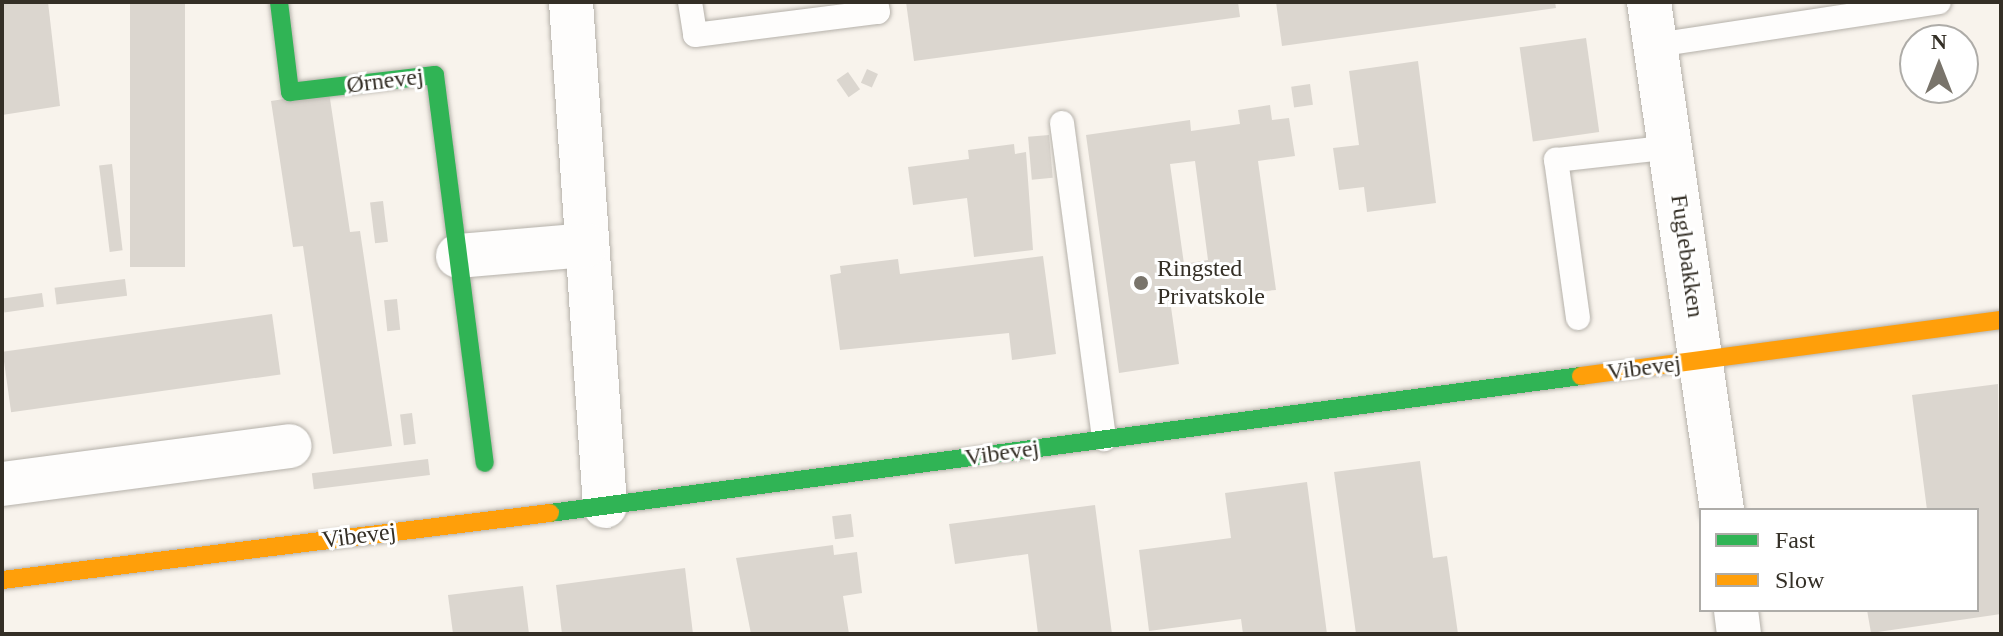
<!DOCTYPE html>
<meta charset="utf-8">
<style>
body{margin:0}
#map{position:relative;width:2003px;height:636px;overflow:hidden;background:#f8f3ec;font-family:Georgia,serif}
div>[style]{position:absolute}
.building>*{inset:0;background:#dbd6cf;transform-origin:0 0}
.roads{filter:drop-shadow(0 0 2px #b5b1aa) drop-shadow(0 0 2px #b5b1aa)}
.lane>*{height:24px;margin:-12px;padding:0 12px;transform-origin:12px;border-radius:12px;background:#fefdfc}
.street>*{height:44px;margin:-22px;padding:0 22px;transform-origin:22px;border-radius:22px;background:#fefdfc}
.fast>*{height:18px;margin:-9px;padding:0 9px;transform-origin:9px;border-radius:9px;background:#30b455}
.slow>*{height:18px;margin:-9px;padding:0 9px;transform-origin:9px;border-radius:9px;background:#ff9f0a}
.dots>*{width:22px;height:22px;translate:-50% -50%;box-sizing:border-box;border:4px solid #fff;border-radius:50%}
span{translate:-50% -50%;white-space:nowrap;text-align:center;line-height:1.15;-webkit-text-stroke:6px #fff;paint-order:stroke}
.street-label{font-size:24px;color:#342f26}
.poi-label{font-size:24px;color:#342f26}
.left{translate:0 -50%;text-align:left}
.frame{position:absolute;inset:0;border:4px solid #342f26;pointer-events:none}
.legend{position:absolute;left:1699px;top:508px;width:280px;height:104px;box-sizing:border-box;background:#fff;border:2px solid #aeaca8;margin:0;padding:10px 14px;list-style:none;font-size:24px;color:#342f26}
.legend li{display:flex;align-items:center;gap:16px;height:40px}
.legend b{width:40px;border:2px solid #aeaca8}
.north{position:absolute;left:1899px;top:24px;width:80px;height:80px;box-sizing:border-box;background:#fff;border:2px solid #aeaca8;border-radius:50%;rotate:0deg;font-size:22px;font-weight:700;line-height:32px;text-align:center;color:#342f26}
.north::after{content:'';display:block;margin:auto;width:28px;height:36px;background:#79746b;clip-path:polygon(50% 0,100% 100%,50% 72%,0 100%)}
</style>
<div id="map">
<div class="building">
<div style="clip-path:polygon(2px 2px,48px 2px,60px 106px,2px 115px)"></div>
<div style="left:130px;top:2px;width:55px;height:265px"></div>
<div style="clip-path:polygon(906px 2px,1238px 2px,1240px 17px,914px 61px)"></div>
<div style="clip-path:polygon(1276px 2px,1555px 2px,1556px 8px,1282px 46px)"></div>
<div style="left:1586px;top:38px;width:95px;height:67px;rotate:82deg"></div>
<div style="clip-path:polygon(1418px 61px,1436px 203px,1367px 212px,1364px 187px,1339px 190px,1333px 148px,1359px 145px,1349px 71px)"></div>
<div style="left:867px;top:69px;width:12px;height:15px;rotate:24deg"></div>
<div style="left:848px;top:72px;width:21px;height:14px;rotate:55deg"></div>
<div style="left:1310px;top:84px;width:21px;height:19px;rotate:82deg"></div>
<div style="clip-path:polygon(329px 92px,350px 232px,360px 231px,392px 446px,333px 454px,303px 246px,293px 247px,271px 101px)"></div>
<div style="clip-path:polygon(evenodd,1270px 105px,1272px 120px,1289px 118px,1295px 156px,1258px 161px,1276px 290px,1170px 300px,1179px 364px,1119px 373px,1086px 135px,1190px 120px,1191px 131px,1240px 124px,1238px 110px,1270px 105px,1195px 161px,1208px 260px,1184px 264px,1170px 164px,1195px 161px)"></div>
<div style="left:1049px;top:135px;width:43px;height:21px;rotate:85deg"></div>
<div style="clip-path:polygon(1014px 144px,1015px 154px,1026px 152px,1033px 250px,974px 257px,967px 198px,913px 205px,908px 167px,969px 159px,968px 150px)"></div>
<div style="left:112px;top:164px;width:87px;height:13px;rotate:83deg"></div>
<div style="left:383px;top:201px;width:41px;height:13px;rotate:83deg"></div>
<div style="clip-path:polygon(1043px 256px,1056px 354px,1012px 360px,1009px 333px,840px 350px,830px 275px,841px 273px,840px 266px,898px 259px,900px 274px)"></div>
<div style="left:125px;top:279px;width:17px;height:71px;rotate:83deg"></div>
<div style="left:42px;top:293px;width:14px;height:40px;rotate:82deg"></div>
<div style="left:397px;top:299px;width:31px;height:13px;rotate:84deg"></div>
<div style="left:272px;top:314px;width:61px;height:272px;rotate:82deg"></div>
<div style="clip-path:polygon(1998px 384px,2001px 614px,1871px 633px,1867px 610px,1977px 610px,1977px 510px,1927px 510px,1912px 395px)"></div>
<div style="left:412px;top:413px;width:31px;height:12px;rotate:83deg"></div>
<div style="left:428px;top:459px;width:16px;height:117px;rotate:83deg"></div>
<div style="clip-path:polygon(1420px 461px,1433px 558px,1447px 556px,1458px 634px,1356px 634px,1334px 472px)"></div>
<div style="clip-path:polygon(1307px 482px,1327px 634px,1243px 634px,1241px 619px,1149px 631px,1139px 550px,1231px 538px,1225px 493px)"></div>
<div style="clip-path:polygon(1095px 505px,1112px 634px,1038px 634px,1028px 554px,955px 564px,949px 524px)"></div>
<div style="left:851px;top:514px;width:23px;height:19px;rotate:83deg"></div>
<div style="clip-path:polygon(833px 545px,834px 555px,857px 552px,862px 593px,843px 596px,849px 634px,751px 634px,736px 558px)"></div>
<div style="clip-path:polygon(685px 568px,693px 634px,562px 634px,556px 585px)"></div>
<div style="clip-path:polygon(523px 586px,529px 634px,453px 634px,448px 595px)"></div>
</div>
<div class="roads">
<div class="lane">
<div style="left:690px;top:2px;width:33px;rotate:81deg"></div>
<div style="left:695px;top:35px;width:184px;rotate:-7.2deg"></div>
<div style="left:878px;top:12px;width:10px;rotate:-101deg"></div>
<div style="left:1656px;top:45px;width:286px;rotate:-8.6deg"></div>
<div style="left:1062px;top:123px;width:319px;rotate:82.4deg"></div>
<div style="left:1578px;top:318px;width:160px;rotate:-97.9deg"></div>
<div style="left:1556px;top:160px;width:116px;rotate:-6.4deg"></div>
</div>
<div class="street">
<div style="left:571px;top:2px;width:505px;rotate:86.14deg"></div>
<div style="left:1649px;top:2px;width:513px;rotate:81.82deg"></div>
<div style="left:458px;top:256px;width:129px;rotate:-4.9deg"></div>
<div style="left:2px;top:484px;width:290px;rotate:-7.5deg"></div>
<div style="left:1736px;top:610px;width:24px;rotate:83deg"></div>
</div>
<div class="fast">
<div style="left:279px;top:2px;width:91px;rotate:83deg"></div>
<div style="left:290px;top:92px;width:146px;rotate:-6.7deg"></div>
<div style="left:435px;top:75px;width:391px;rotate:82.7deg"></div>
<div style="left:550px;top:513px;width:1040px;rotate:-7.57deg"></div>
</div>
<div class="slow">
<div style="left:1581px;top:376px;width:424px;rotate:-7.6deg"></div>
<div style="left:2px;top:580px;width:552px;rotate:-6.97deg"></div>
</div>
</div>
<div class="dots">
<div style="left:1141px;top:283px;background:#79746b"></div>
</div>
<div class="street-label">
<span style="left:385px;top:81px;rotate:-7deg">Ørnevej</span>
<span style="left:1687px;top:256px;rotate:82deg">Fuglebakken</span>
<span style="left:1644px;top:368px;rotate:-7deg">Vibevej</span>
<span style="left:1002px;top:453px;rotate:-8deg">Vibevej</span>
<span style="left:359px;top:536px;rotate:-7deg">Vibevej</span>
</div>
<div class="poi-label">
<span class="left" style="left:1157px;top:283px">Ringsted<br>Privatskole</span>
</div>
<div class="frame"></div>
<ul class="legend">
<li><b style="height:10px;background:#30b455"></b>Fast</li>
<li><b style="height:10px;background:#ff9f0a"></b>Slow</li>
</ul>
<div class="north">N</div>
</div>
